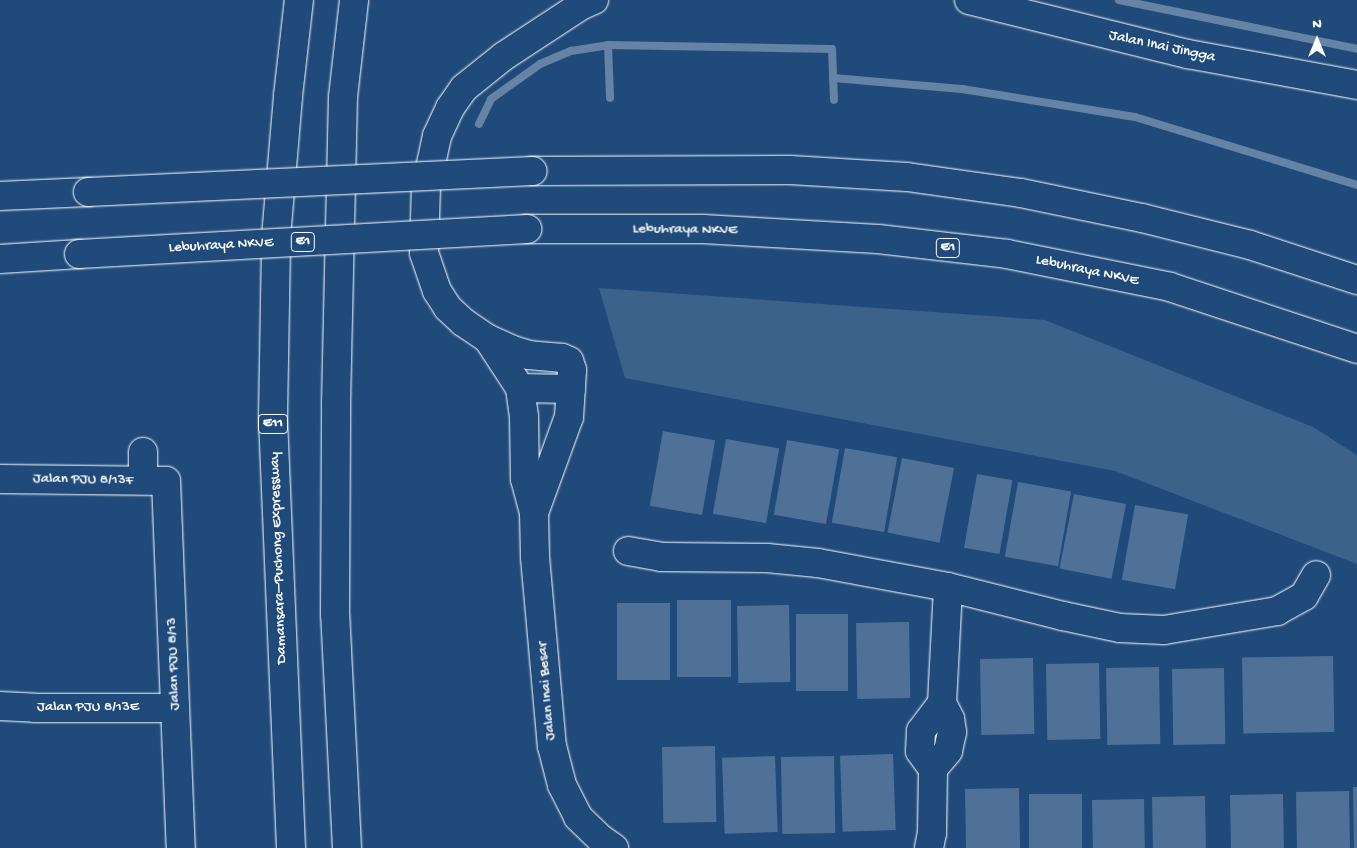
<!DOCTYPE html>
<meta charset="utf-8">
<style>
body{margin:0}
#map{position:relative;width:1357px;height:848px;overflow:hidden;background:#1f4a7a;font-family:"Gochi Hand",sans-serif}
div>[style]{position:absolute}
.green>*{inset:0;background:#3c618b}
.stream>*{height:8px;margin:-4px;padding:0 4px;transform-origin:4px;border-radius:4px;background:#6583a4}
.building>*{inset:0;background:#507197;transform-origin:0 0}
.roads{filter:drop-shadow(0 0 1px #fff) drop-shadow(0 0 1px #fff)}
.minor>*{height:28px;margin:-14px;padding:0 14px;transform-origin:14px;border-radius:14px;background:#1f4a7a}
.highway>*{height:28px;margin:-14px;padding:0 14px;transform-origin:14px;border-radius:14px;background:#1f4a7a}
.bridges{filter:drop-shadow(0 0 1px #fff) drop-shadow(0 0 1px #fff)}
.highway-bridge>*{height:28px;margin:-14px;padding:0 14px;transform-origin:14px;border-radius:14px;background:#1f4a7a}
span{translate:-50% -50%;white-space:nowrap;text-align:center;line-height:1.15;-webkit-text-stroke:4px #1f4a7a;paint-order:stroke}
.shield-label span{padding:1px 4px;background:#1f4a7a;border:1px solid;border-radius:4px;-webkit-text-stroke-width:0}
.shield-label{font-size:14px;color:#fff;font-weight:700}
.street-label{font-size:15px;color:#fff}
.north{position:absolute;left:1292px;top:15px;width:50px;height:50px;-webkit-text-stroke:4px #1f4a7a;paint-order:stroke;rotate:0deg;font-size:14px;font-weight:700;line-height:20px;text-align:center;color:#fff}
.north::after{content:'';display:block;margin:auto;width:18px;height:22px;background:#fff;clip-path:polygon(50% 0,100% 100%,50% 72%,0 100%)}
</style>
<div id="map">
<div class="green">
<div style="clip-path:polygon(599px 288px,1045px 320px,1313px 427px,1357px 455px,1357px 564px,1115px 471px,625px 378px)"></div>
</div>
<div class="stream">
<div style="left:1119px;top:0;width:243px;rotate:11.6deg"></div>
<div style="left:608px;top:45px;width:53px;rotate:87.8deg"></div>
<div style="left:833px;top:78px;width:129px;rotate:4.9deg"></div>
<div style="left:962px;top:89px;width:175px;rotate:9.2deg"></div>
<div style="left:1135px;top:117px;width:232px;rotate:17deg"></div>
<div style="left:479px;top:124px;width:28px;rotate:-64deg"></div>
<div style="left:491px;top:99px;width:60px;rotate:-35.5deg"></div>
<div style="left:540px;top:64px;width:34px;rotate:-23deg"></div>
<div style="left:571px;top:51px;width:37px;rotate:-9deg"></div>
<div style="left:608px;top:45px;width:224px;rotate:1deg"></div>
<div style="left:832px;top:49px;width:51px;rotate:87.8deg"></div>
</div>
<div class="building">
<div style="left:663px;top:431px;width:53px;height:76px;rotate:10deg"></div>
<div style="left:726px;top:439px;width:54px;height:76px;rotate:10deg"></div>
<div style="left:787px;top:440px;width:53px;height:76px;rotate:10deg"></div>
<div style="left:845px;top:448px;width:53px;height:76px;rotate:10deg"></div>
<div style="left:902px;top:458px;width:53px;height:76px;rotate:11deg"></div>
<div style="left:977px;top:474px;width:36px;height:75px;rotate:10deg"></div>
<div style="left:1018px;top:482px;width:54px;height:76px;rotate:10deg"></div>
<div style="left:1074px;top:494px;width:53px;height:76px;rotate:11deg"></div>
<div style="left:1135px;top:505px;width:54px;height:76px;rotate:10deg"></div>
<div style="left:677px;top:600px;width:54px;height:77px"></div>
<div style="left:617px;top:603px;width:53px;height:77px"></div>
<div style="left:789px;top:605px;width:77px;height:52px;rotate:89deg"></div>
<div style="left:796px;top:614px;width:52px;height:77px"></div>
<div style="left:909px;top:622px;width:76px;height:53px;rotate:89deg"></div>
<div style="left:1333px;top:656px;width:76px;height:91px;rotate:89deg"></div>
<div style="left:1033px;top:658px;width:76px;height:53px;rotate:89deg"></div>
<div style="left:1099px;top:663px;width:76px;height:53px;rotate:89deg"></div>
<div style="left:1159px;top:667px;width:77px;height:53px;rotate:89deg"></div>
<div style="left:1224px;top:668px;width:76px;height:52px;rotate:89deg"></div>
<div style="left:715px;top:746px;width:76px;height:53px;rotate:89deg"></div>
<div style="left:893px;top:754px;width:76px;height:53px;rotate:88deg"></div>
<div style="left:775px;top:756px;width:76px;height:53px;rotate:88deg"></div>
<div style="left:834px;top:756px;width:77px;height:53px;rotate:89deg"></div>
<div style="clip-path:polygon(1353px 787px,1357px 787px,1357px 848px,1354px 848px)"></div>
<div style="left:1019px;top:788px;width:60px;height:54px;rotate:89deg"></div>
<div style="left:1349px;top:791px;width:57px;height:53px;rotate:89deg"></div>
<div style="left:1029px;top:794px;width:53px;height:54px"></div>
<div style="left:1283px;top:794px;width:54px;height:53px;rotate:89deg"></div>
<div style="left:1205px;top:796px;width:52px;height:53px;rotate:89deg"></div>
<div style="left:1144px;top:799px;width:49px;height:52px;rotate:89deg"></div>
</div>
<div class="roads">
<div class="minor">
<div style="left:969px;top:0;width:226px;rotate:13.9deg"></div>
<div style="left:1188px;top:54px;width:172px;rotate:10.4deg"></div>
<div style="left:488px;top:339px;width:59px;rotate:56.9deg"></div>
<div style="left:520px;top:388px;width:29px;rotate:82deg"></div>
<div style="left:524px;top:417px;width:62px;rotate:89.1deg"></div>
<div style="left:525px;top:479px;width:35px;rotate:75deg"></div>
<div style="left:534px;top:513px;width:44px;rotate:88.7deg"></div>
<div style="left:535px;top:557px;width:190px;rotate:84.9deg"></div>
<div style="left:552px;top:746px;width:40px;rotate:75.6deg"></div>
<div style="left:562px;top:785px;width:36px;rotate:63deg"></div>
<div style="left:578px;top:817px;width:32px;rotate:44deg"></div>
<div style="left:601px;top:839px;width:16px;rotate:35deg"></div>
<div style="left:520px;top:388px;width:51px;rotate:1.1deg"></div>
<div style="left:143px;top:452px;width:28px;rotate:90deg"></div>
<div style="left:0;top:479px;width:166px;rotate:0.7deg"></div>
<div style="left:166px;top:481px;width:367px;rotate:87.7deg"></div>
<div style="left:534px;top:513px;width:102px;rotate:-70deg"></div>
<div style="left:569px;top:417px;width:47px;rotate:-86.3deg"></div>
<div style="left:572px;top:370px;width:9px;rotate:-108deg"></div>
<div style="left:569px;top:361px;width:8px;rotate:-157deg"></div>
<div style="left:562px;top:358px;width:33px;rotate:-175deg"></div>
<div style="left:529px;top:355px;width:17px;rotate:-163deg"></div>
<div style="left:513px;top:350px;width:27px;rotate:-156deg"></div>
<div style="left:488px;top:339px;width:30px;rotate:-146deg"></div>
<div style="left:463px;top:322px;width:21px;rotate:-137deg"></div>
<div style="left:448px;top:308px;width:20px;rotate:-123deg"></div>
<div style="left:437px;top:291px;width:40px;rotate:-108.9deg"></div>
<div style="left:424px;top:253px;width:66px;rotate:-88.3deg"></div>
<div style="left:426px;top:187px;width:52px;rotate:-77.8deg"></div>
<div style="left:437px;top:136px;width:31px;rotate:-65deg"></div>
<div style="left:450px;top:108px;width:24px;rotate:-55deg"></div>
<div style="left:464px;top:88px;width:51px;rotate:-38.7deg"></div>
<div style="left:504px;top:56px;width:93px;rotate:-33.2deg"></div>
<div style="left:582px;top:5px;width:13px;rotate:-23deg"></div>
<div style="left:628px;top:551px;width:34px;rotate:10deg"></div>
<div style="left:661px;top:557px;width:106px;rotate:0.5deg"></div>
<div style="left:767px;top:558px;width:51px;rotate:5.6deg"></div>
<div style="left:818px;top:563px;width:132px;rotate:10.5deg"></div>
<div style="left:948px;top:587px;width:119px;rotate:14.2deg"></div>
<div style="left:1063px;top:616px;width:58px;rotate:11.9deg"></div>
<div style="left:1120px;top:628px;width:44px;rotate:2.6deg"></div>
<div style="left:1164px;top:630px;width:115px;rotate:-9.5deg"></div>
<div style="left:1277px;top:611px;width:31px;rotate:-29deg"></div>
<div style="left:1304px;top:596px;width:24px;rotate:-60deg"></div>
<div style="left:942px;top:703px;width:116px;rotate:-87deg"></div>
<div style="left:0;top:706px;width:35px;rotate:3deg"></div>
<div style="left:35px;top:708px;width:140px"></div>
<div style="left:929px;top:848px;width:15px;rotate:-79deg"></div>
<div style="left:932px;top:833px;width:64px;rotate:-89.1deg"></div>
<div style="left:933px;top:769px;width:22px;rotate:-126deg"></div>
<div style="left:920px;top:751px;width:20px;rotate:-87deg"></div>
<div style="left:921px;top:731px;width:35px;rotate:-53deg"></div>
<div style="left:942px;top:703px;width:18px;rotate:63deg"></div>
<div style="left:950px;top:719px;width:13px;rotate:81deg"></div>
<div style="left:952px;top:732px;width:19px;rotate:102deg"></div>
<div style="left:948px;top:751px;width:23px;rotate:130deg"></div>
</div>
<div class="highway">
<div style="left:533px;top:171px;width:257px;rotate:-0.2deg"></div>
<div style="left:790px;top:170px;width:117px;rotate:3.4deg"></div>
<div style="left:907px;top:177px;width:115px;rotate:8deg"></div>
<div style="left:1021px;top:193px;width:124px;rotate:11.7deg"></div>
<div style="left:1142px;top:218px;width:111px;rotate:14deg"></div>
<div style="left:1250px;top:245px;width:113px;rotate:18.1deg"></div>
<div style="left:0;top:196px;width:88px;rotate:-2.6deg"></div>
<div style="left:527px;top:229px;width:176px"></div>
<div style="left:703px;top:229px;width:175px;rotate:3.3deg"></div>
<div style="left:878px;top:239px;width:130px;rotate:6.6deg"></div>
<div style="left:1007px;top:254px;width:166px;rotate:11.4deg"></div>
<div style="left:1170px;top:287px;width:197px;rotate:18.3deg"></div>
<div style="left:0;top:259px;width:79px;rotate:-3.6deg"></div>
<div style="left:291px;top:848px;width:431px;rotate:-92.4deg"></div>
<div style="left:273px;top:417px;width:180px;rotate:-89deg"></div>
<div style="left:276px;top:237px;width:142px;rotate:-85.1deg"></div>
<div style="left:288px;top:96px;width:97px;rotate:-83.5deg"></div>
<div style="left:347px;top:848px;width:233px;rotate:-92.9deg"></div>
<div style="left:335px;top:615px;width:211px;rotate:-89.7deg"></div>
<div style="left:336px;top:404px;width:307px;rotate:-88.7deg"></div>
<div style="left:343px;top:97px;width:98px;rotate:-83.5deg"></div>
</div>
</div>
<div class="bridges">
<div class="highway-bridge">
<div style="left:88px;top:192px;width:445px;rotate:-2.7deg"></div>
<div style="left:79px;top:254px;width:449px;rotate:-3.2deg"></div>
</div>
</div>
<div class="shield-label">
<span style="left:303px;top:242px">E1</span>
<span style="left:948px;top:248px">E1</span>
<span style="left:273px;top:424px">E11</span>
</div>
<div class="street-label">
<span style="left:1162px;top:47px;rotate:12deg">Jalan Inai Jingga</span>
<span style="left:685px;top:230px;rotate:1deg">Lebuhraya NKVE</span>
<span style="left:221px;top:246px;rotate:-3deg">Lebuhraya NKVE</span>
<span style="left:1087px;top:271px;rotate:12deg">Lebuhraya NKVE</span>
<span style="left:83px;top:480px;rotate:1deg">Jalan PJU 8/13F</span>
<span style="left:279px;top:558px;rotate:-92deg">Damansara–Puchong Expressway</span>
<span style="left:174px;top:664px;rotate:-92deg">Jalan PJU 8/13</span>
<span style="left:547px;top:691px;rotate:-95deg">Jalan Inai Besar</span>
<span style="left:88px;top:708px">Jalan PJU 8/13E</span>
</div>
<div class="north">N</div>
</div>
